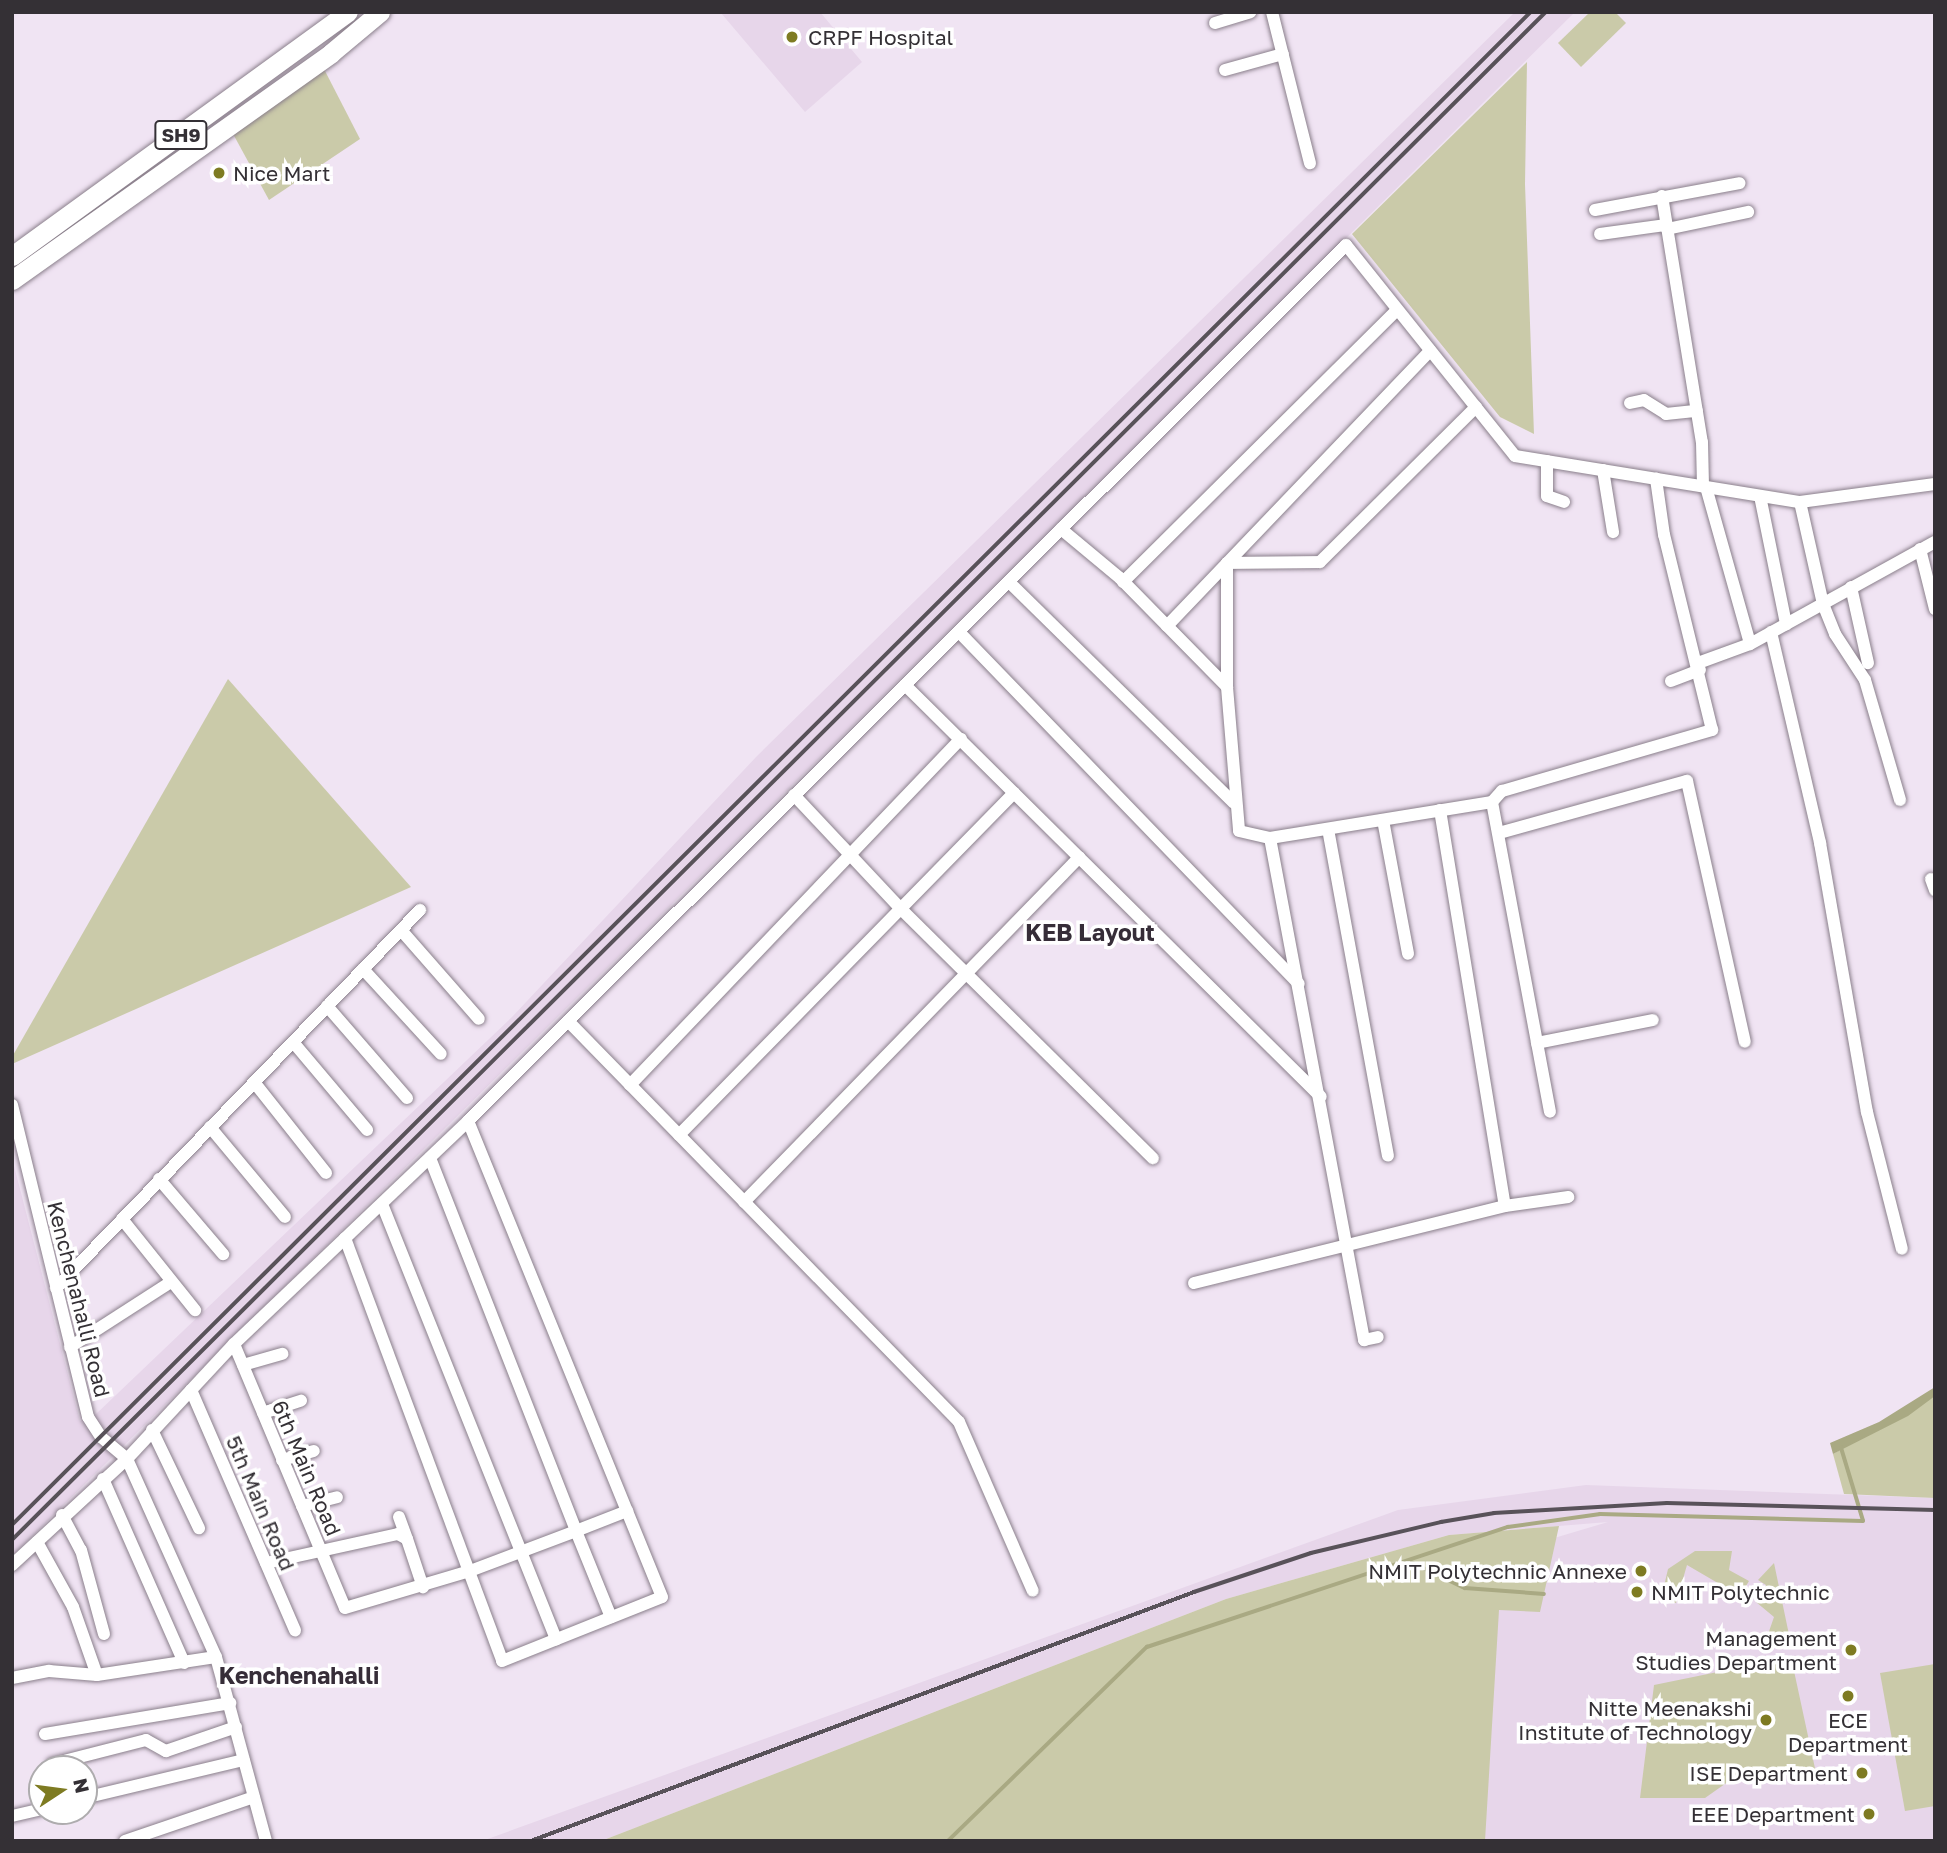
<!DOCTYPE html>
<style>
body{margin:0}
#map{position:relative;width:1947px;height:1853px;overflow:hidden;background:#f0e4f3;font-family:"Golos Text",sans-serif}
div>[style]{position:absolute}
.built>*{inset:0;background:#e7d6ea}
.green>*{inset:0;background:#cacaa9}
.water>*{inset:0;background:#a9a983}
.stream>*{height:3.5px;margin:-1.75px;padding:0 1.75px;transform-origin:1.75px;border-radius:1.75px;background:#a9a983}
.roads{filter:drop-shadow(0 0 2px #8a7f8b) drop-shadow(0 0 2px #8a7f8b)}
.minor>*{height:12px;margin:-6px;padding:0 6px;transform-origin:6px;border-radius:6px;background:#fff}
.primary>*{height:19px;margin:-9.5px;padding:0 9.5px;transform-origin:9.5px;border-radius:9.5px;background:#fff}
.rail>*{height:3.5px;margin:-1.75px;padding:0 1.75px;transform-origin:1.75px;border-radius:1.75px;background:#585259}
.dots>*{width:19px;height:19px;translate:-50% -50%;box-sizing:border-box;border:4px solid #fff;border-radius:50%}
span{translate:-50% -50%;white-space:nowrap;text-align:center;line-height:1.15;-webkit-text-stroke:7px #fff;paint-order:stroke}
.shield-label span{padding:2px 5px;background:#fff;border:2px solid;border-radius:5px;-webkit-text-stroke-width:0}
.shield-label{font-size:19px;color:#343035;font-weight:700}
.poi-label{font-size:21px;color:#343035}
.left{translate:0 -50%;text-align:left}
.right{translate:-100% -50%;text-align:right}
.street-label{font-size:21px;color:#343035}
.neighbourhood-label{font-size:23px;color:#362d38;font-weight:700}
.frame{position:absolute;inset:0;border:14px solid #343035;pointer-events:none}
.north{position:absolute;left:28px;top:1755px;width:70px;height:70px;box-sizing:border-box;background:#fff;border:2px solid #aeacae;border-radius:50%;rotate:77deg;font-size:19px;font-weight:700;line-height:28px;text-align:center;color:#343035}
.north::after{content:'';display:block;margin:auto;width:24px;height:32px;background:#7e7b22;clip-path:polygon(50% 0,100% 100%,50% 72%,0 100%)}
</style>
<div id="map">
<div class="built">
<div style="clip-path:polygon(820px 12px,862px 62px,805px 112px,721px 13px)"></div>
<div style="clip-path:polygon(1515px 12px,1575px 12px,12px 1556px,12px 1158px,80px 1421px,95px 1415px,512px 1017px,757px 756px)"></div>
<div style="clip-path:polygon(1586px 1485px,1935px 1498px,1935px 1841px,1125px 1841px,1159px 1656px,1608px 1522px,1449px 1535px,1226px 1599px,601px 1841px,482px 1841px,1398px 1510px)"></div>
</div>
<div class="green">
<div style="clip-path:polygon(1590px 12px,1615px 12px,1626px 23px,1581px 67px,1558px 43px)"></div>
<div style="clip-path:polygon(1527px 62px,1525px 184px,1534px 434px,1500px 417px,1352px 234px)"></div>
<div style="clip-path:polygon(324px 69px,360px 139px,269px 200px,232px 132px)"></div>
<div style="clip-path:polygon(228px 679px,411px 887px,12px 1064px,12px 1057px)"></div>
<div style="clip-path:polygon(1935px 1396px,1935px 1498px,1844px 1494px,1833px 1454px)"></div>
<div style="clip-path:polygon(1559px 1526px,1540px 1612px,1499px 1610px,1485px 1841px,601px 1841px,1226px 1599px,1449px 1535px)"></div>
<div style="clip-path:polygon(1695px 1551px,1732px 1551px,1729px 1570px,1749px 1581px,1740px 1596px,1687px 1565px,1676px 1603px,1661px 1599px,1668px 1569px)"></div>
<div style="clip-path:polygon(1774px 1563px,1792px 1649px,1766px 1640px,1774px 1617px,1756px 1602px,1766px 1585px,1758px 1580px)"></div>
<div style="clip-path:polygon(1791px 1657px,1816px 1773px,1732px 1779px,1705px 1798px,1640px 1798px,1654px 1685px)"></div>
<div style="clip-path:polygon(1935px 1664px,1935px 1806px,1905px 1811px,1880px 1673px)"></div>
</div>
<div class="water">
<div style="clip-path:polygon(1935px 1387px,1935px 1396px,1908px 1416px,1833px 1454px,1830px 1443px,1879px 1422px)"></div>
</div>
<div class="stream">
<div style="left:1409px;top:1561px;width:62px;rotate:25.7deg"></div>
<div style="left:1465px;top:1588px;width:79px;rotate:4.3deg"></div>
<div style="left:948px;top:1841px;width:278px;rotate:-44.3deg"></div>
<div style="left:1147px;top:1647px;width:380px;rotate:-18.4deg"></div>
<div style="left:1508px;top:1527px;width:93px;rotate:-8deg"></div>
<div style="left:1600px;top:1514px;width:263px;rotate:1.5deg"></div>
<div style="left:1863px;top:1521px;width:76px;rotate:-106.8deg"></div>
</div>
<div class="roads">
<div class="minor">
<div style="left:1272px;top:12px;width:156px;rotate:75.9deg"></div>
<div style="left:1215px;top:23px;width:37px;rotate:-17deg"></div>
<div style="left:1225px;top:70px;width:60px;rotate:-15.4deg"></div>
<div style="left:1662px;top:196px;width:249px;rotate:80.8deg"></div>
<div style="left:1702px;top:442px;width:44px;rotate:88.7deg"></div>
<div style="left:1595px;top:210px;width:147px;rotate:-10.5deg"></div>
<div style="left:1667px;top:229px;width:83px;rotate:-11.9deg"></div>
<div style="left:1600px;top:234px;width:67px;rotate:-7.8deg"></div>
<div style="left:1630px;top:403px;width:14px;rotate:-12deg"></div>
<div style="left:1644px;top:400px;width:26px;rotate:32deg"></div>
<div style="left:1666px;top:414px;width:31px;rotate:-6deg"></div>
<div style="left:1476px;top:407px;width:220px;rotate:135.2deg"></div>
<div style="left:1320px;top:562px;width:93px;rotate:179.4deg"></div>
<div style="left:1227px;top:563px;width:124px;rotate:90deg"></div>
<div style="left:1227px;top:687px;width:144px;rotate:85.2deg"></div>
<div style="left:1239px;top:831px;width:32px;rotate:13deg"></div>
<div style="left:1270px;top:838px;width:225px;rotate:-9.2deg"></div>
<div style="left:1492px;top:802px;width:15px;rotate:-48deg"></div>
<div style="left:1502px;top:791px;width:219px;rotate:-16.2deg"></div>
<div style="left:1712px;top:730px;width:201px;rotate:-103.8deg"></div>
<div style="left:1664px;top:535px;width:57px;rotate:-98.1deg"></div>
<div style="left:1547px;top:461px;width:35px;rotate:90deg"></div>
<div style="left:1547px;top:496px;width:18px;rotate:19deg"></div>
<div style="left:1603px;top:470px;width:63px;rotate:80.8deg"></div>
<div style="left:1706px;top:487px;width:163px;rotate:74.3deg"></div>
<div style="left:1760px;top:496px;width:131px;rotate:78.5deg"></div>
<div style="left:1800px;top:502px;width:105px;rotate:77.3deg"></div>
<div style="left:1823px;top:604px;width:32px;rotate:68deg"></div>
<div style="left:1835px;top:634px;width:55px;rotate:56.9deg"></div>
<div style="left:1865px;top:680px;width:125px;rotate:73.7deg"></div>
<div style="left:1061px;top:529px;width:77px;rotate:39.7deg"></div>
<div style="left:1120px;top:578px;width:153px;rotate:45.5deg"></div>
<div style="left:1920px;top:549px;width:62px;rotate:76deg"></div>
<div style="left:1009px;top:582px;width:315px;rotate:44.5deg"></div>
<div style="left:1123px;top:582px;width:386px;rotate:-44.8deg"></div>
<div style="left:1851px;top:587px;width:78px;rotate:77.4deg"></div>
<div style="left:1167px;top:626px;width:381px;rotate:-46.3deg"></div>
<div style="left:959px;top:632px;width:489px;rotate:46deg"></div>
<div style="left:1771px;top:632px;width:217px;rotate:76.9deg"></div>
<div style="left:1820px;top:843px;width:273px;rotate:80.1deg"></div>
<div style="left:1867px;top:1112px;width:141px;rotate:75.7deg"></div>
<div style="left:1698px;top:663px;width:55px;rotate:-20.1deg"></div>
<div style="left:1750px;top:644px;width:211px;rotate:-28.9deg"></div>
<div style="left:1671px;top:681px;width:31px;rotate:-21deg"></div>
<div style="left:905px;top:685px;width:585px;rotate:44.72deg"></div>
<div style="left:794px;top:795px;width:158px;rotate:46.8deg"></div>
<div style="left:902px;top:910px;width:353px;rotate:44.7deg"></div>
<div style="left:1492px;top:802px;width:315px;rotate:79.4deg"></div>
<div style="left:1440px;top:810px;width:401px;rotate:80.7deg"></div>
<div style="left:1383px;top:820px;width:136px;rotate:79.4deg"></div>
<div style="left:1328px;top:829px;width:332px;rotate:79.6deg"></div>
<div style="left:1499px;top:833px;width:195px;rotate:-15.5deg"></div>
<div style="left:1687px;top:781px;width:267px;rotate:77.5deg"></div>
<div style="left:1270px;top:838px;width:511px;rotate:79.39deg"></div>
<div style="left:1364px;top:1340px;width:14px;rotate:-12deg"></div>
<div style="left:1931px;top:879px;width:12px;rotate:70deg"></div>
<div style="left:401px;top:930px;width:118px;rotate:48.8deg"></div>
<div style="left:363px;top:969px;width:115px;rotate:47.5deg"></div>
<div style="left:327px;top:1006px;width:122px;rotate:49deg"></div>
<div style="left:568px;top:1021px;width:560px;rotate:45.72deg"></div>
<div style="left:959px;top:1422px;width:184px;rotate:66.4deg"></div>
<div style="left:293px;top:1042px;width:115px;rotate:49.9deg"></div>
<div style="left:1537px;top:1043px;width:118px;rotate:-11.2deg"></div>
<div style="left:254px;top:1082px;width:116px;rotate:51.6deg"></div>
<div style="left:630px;top:1085px;width:479px;rotate:-46.3deg"></div>
<div style="left:12px;top:1105px;width:321px;rotate:76.3deg"></div>
<div style="left:88px;top:1417px;width:24px;rotate:57deg"></div>
<div style="left:101px;top:1437px;width:34px;rotate:40deg"></div>
<div style="left:127px;top:1459px;width:217px;rotate:65.8deg"></div>
<div style="left:216px;top:1657px;width:191px;rotate:74.8deg"></div>
<div style="left:210px;top:1127px;width:117px;rotate:50.2deg"></div>
<div style="left:679px;top:1135px;width:479px;rotate:-45.6deg"></div>
<div style="left:430px;top:1158px;width:401px;rotate:68.6deg"></div>
<div style="left:576px;top:1531px;width:55px;rotate:-21.4deg"></div>
<div style="left:159px;top:1179px;width:99px;rotate:49.5deg"></div>
<div style="left:744px;top:1202px;width:481px;rotate:-45.8deg"></div>
<div style="left:382px;top:1204px;width:469px;rotate:68.2deg"></div>
<div style="left:122px;top:1219px;width:117px;rotate:51.3deg"></div>
<div style="left:345px;top:1238px;width:451px;rotate:69.6deg"></div>
<div style="left:502px;top:1661px;width:172px;rotate:-21.8deg"></div>
<div style="left:662px;top:1597px;width:514px;rotate:-112.17deg"></div>
<div style="left:1194px;top:1283px;width:320px;rotate:-13.9deg"></div>
<div style="left:1505px;top:1206px;width:64px;rotate:-8.1deg"></div>
<div style="left:56px;top:1288px;width:525px;rotate:-46.08deg"></div>
<div style="left:234px;top:1344px;width:286px;rotate:67.2deg"></div>
<div style="left:345px;top:1608px;width:130px;rotate:-16.5deg"></div>
<div style="left:470px;top:1571px;width:113px;rotate:-20.7deg"></div>
<div style="left:576px;top:1531px;width:93px;rotate:67.9deg"></div>
<div style="left:70px;top:1347px;width:120px;rotate:-32.8deg"></div>
<div style="left:243px;top:1365px;width:41px;rotate:-15.8deg"></div>
<div style="left:191px;top:1390px;width:262px;rotate:66.6deg"></div>
<div style="left:263px;top:1413px;width:40px;rotate:-18deg"></div>
<div style="left:152px;top:1430px;width:109px;rotate:64.4deg"></div>
<div style="left:282px;top:1460px;width:33px;rotate:-16deg"></div>
<div style="left:103px;top:1479px;width:201px;rotate:66.2deg"></div>
<div style="left:302px;top:1506px;width:36px;rotate:-14deg"></div>
<div style="left:62px;top:1515px;width:40px;rotate:62deg"></div>
<div style="left:81px;top:1550px;width:87px;rotate:74.7deg"></div>
<div style="left:399px;top:1517px;width:23px;rotate:70deg"></div>
<div style="left:37px;top:1542px;width:74px;rotate:61deg"></div>
<div style="left:73px;top:1607px;width:72px;rotate:70.6deg"></div>
<div style="left:266px;top:1563px;width:135px;rotate:-12.4deg"></div>
<div style="left:398px;top:1534px;width:10px;rotate:29deg"></div>
<div style="left:407px;top:1539px;width:51px;rotate:71.6deg"></div>
<div style="left:12px;top:1565px;width:156px;rotate:-42.7deg"></div>
<div style="left:127px;top:1459px;width:157px;rotate:-47.1deg"></div>
<div style="left:234px;top:1344px;width:323px;rotate:-43.6deg"></div>
<div style="left:468px;top:1121px;width:1240px;rotate:-44.93deg"></div>
<div style="left:1346px;top:245px;width:270px;rotate:51.3deg"></div>
<div style="left:1515px;top:456px;width:289px;rotate:9.2deg"></div>
<div style="left:1800px;top:502px;width:136px;rotate:-7.6deg"></div>
<div style="left:12px;top:1678px;width:38px;rotate:-11deg"></div>
<div style="left:49px;top:1671px;width:48px;rotate:4.8deg"></div>
<div style="left:97px;top:1675px;width:120px;rotate:-8.6deg"></div>
<div style="left:45px;top:1734px;width:188px;rotate:-9.5deg"></div>
<div style="left:52px;top:1764px;width:97px;rotate:-14.3deg"></div>
<div style="left:146px;top:1740px;width:23px;rotate:29deg"></div>
<div style="left:166px;top:1751px;width:74px;rotate:-18.9deg"></div>
<div style="left:84px;top:1798px;width:164px;rotate:-13.4deg"></div>
<div style="left:12px;top:1816px;width:31px;rotate:-13deg"></div>
<div style="left:125px;top:1841px;width:136px;rotate:-18.8deg"></div>
</div>
<div class="primary">
<div style="left:12px;top:256px;width:415px;rotate:-36deg"></div>
<div style="left:12px;top:280px;width:392px;rotate:-35.4deg"></div>
<div style="left:331px;top:53px;width:64px;rotate:-39.9deg"></div>
</div>
</div>
<div class="rail">
<div style="left:12px;top:1525px;width:2144px;rotate:-44.89deg"></div>
<div style="left:12px;top:1540px;width:2165px;rotate:-44.89deg"></div>
<div style="left:531px;top:1841px;width:708px;rotate:-20.58deg"></div>
<div style="left:1194px;top:1592px;width:123px;rotate:-18.4deg"></div>
<div style="left:1311px;top:1553px;width:134px;rotate:-13.4deg"></div>
<div style="left:1441px;top:1522px;width:54px;rotate:-9.6deg"></div>
<div style="left:1494px;top:1513px;width:173px;rotate:-3.3deg"></div>
<div style="left:1667px;top:1503px;width:268px;rotate:1.5deg"></div>
</div>
<div class="dots">
<div style="left:792px;top:37px;background:#7e7b22"></div>
<div style="left:219px;top:173px;background:#7e7b22"></div>
<div style="left:1641px;top:1571px;background:#7e7b22"></div>
<div style="left:1637px;top:1592px;background:#7e7b22"></div>
<div style="left:1851px;top:1650px;background:#7e7b22"></div>
<div style="left:1848px;top:1696px;background:#7e7b22"></div>
<div style="left:1766px;top:1720px;background:#7e7b22"></div>
<div style="left:1862px;top:1773px;background:#7e7b22"></div>
<div style="left:1869px;top:1814px;background:#7e7b22"></div>
</div>
<div class="shield-label">
<span style="left:181px;top:135px">SH9</span>
</div>
<div class="poi-label">
<span class="left" style="left:808px;top:37px">CRPF Hospital</span>
<span class="left" style="left:233px;top:173px">Nice Mart</span>
<span class="right" style="left:1627px;top:1571px">NMIT Polytechnic Annexe</span>
<span class="left" style="left:1651px;top:1592px">NMIT Polytechnic</span>
<span class="right" style="left:1837px;top:1650px">Management<br>Studies Department</span>
<span class="right" style="left:1752px;top:1720px">Nitte Meenakshi<br>Institute of Technology</span>
<span style="left:1848px;top:1732px">ECE<br>Department</span>
<span class="right" style="left:1848px;top:1773px">ISE Department</span>
<span class="right" style="left:1855px;top:1814px">EEE Department</span>
</div>
<div class="street-label">
<span style="left:79px;top:1299px;rotate:76deg">Kenchenahalli Road</span>
<span style="left:307px;top:1468px;rotate:67deg">6th Main Road</span>
<span style="left:261px;top:1503px;rotate:67deg">5th Main Road</span>
</div>
<div class="neighbourhood-label">
<span style="left:1090px;top:932px">KEB Layout</span>
<span style="left:299px;top:1675px">Kenchenahalli</span>
</div>
<div class="frame"></div>
<div class="north">N</div>
</div>
